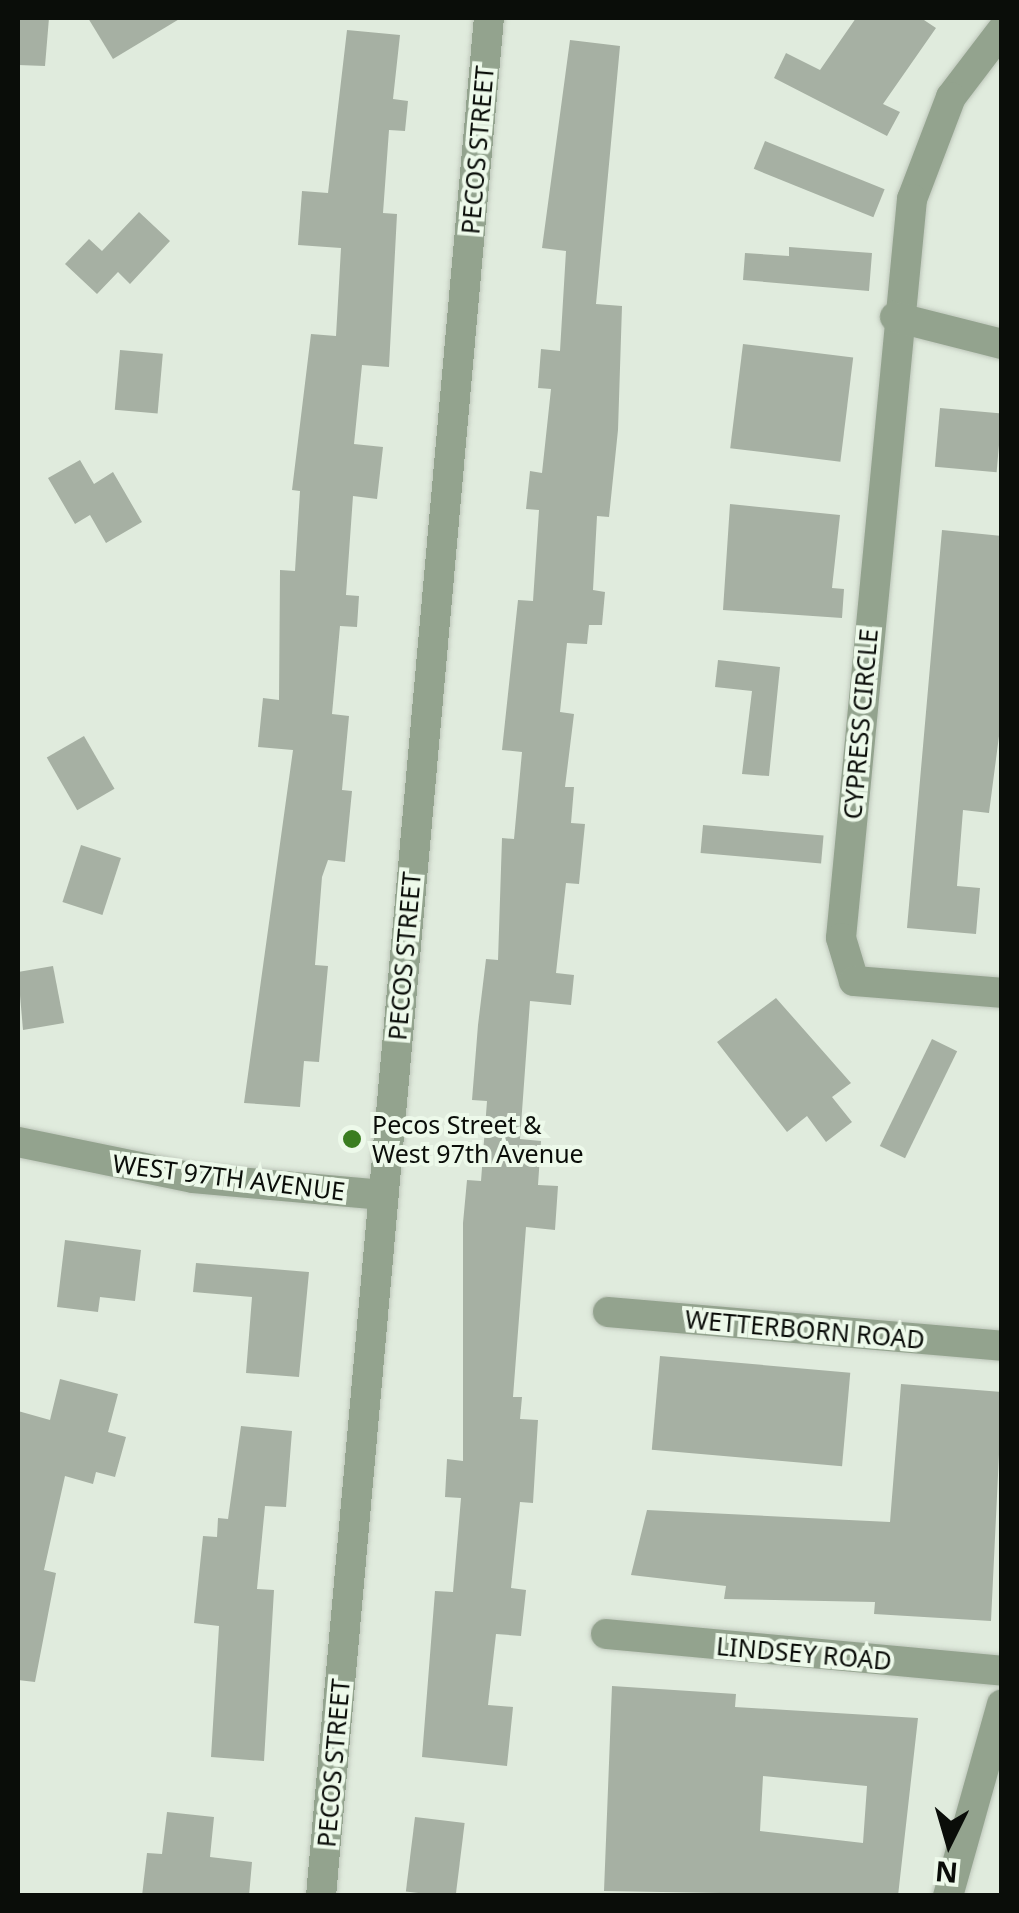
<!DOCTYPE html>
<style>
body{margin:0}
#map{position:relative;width:1019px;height:1913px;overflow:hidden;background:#e0ebdd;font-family:"Noto Sans",sans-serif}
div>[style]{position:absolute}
.building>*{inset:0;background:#a6b0a3;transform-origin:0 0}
.roads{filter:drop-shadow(0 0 2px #bec7bb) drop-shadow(0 0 2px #bec7bb)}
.minor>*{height:30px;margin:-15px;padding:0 15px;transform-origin:15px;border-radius:15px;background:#93a38e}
.dots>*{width:28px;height:28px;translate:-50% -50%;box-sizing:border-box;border:5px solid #edf9ea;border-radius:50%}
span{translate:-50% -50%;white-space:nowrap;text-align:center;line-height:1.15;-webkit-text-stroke:8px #edf9ea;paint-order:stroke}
.street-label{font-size:25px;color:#0a0d09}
.poi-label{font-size:25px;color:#0a0d09}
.left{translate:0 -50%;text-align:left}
.frame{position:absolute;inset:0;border:20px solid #0a0d09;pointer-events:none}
.north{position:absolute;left:899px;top:1793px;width:100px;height:100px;-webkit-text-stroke:8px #edf9ea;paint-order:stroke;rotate:185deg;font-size:28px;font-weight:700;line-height:40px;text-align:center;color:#0a0d09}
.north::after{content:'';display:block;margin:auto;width:35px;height:45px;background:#0a0d09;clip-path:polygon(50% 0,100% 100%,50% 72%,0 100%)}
</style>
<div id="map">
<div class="building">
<div style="clip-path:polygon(18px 18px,49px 18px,45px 66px,18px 65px)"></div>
<div style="clip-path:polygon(88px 18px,181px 18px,113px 59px)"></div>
<div style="clip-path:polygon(856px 18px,921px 18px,936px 28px,883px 104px,900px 112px,887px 136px,774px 78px,786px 53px,820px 70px)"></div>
<div style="clip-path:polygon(347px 30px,400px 35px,393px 99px,408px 101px,405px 131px,389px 130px,383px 213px,397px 214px,389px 367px,362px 365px,354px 444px,383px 447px,377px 499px,353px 496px,346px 595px,359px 596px,357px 627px,340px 626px,332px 714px,349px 716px,342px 790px,352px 791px,345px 862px,328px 860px,322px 877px,315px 965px,328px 966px,319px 1062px,304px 1061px,300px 1107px,244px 1103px,293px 750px,258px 747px,263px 698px,279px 700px,280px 570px,295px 571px,300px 491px,292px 490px,311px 334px,336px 336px,341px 248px,298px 245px,302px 191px,328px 193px)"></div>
<div style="clip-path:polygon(570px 40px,620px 46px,596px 304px,622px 306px,618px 430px,609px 517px,597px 516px,593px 590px,605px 592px,602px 625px,589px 625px,587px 644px,567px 643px,560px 712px,574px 714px,565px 787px,574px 787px,571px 823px,585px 824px,579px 884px,566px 883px,556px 973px,574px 975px,571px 1005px,530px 1001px,520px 1139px,541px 1141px,538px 1185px,558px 1186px,555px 1230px,526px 1227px,513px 1397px,522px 1397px,520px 1419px,538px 1420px,533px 1503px,520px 1502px,511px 1588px,526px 1590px,521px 1636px,496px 1634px,488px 1705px,513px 1707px,507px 1766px,422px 1757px,435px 1591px,453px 1592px,461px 1498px,445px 1497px,447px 1459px,463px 1461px,463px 1223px,467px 1180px,481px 1181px,487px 1101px,472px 1100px,478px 1025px,486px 959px,498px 960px,502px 838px,514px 839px,522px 752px,502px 750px,518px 600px,533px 601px,539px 510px,526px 509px,530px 471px,542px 473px,551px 389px,538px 388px,541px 349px,560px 351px,566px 251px,542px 248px)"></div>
<div style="left:765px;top:141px;width:129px;height:30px;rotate:22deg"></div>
<div style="clip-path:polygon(139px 212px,170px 241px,130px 284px,118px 272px,97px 294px,65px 264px,89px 239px,102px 251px)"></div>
<div style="clip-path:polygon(789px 247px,872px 253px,869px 291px,743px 280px,745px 253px,789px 256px)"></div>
<div style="left:743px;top:344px;width:111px;height:105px;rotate:7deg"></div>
<div style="left:120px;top:350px;width:43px;height:60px;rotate:5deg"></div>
<div style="left:940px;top:408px;width:62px;height:59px;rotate:5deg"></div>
<div style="clip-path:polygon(80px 460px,94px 484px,113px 472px,142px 522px,106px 543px,90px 515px,75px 524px,48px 478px)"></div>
<div style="clip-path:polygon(730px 504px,840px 515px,832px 588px,844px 589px,842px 618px,723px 610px)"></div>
<div style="clip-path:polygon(942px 530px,1002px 536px,1002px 713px,989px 813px,963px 810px,957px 886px,980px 888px,976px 934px,907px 928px)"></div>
<div style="clip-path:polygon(718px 660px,780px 667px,769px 776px,742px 774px,752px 691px,715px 687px)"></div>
<div style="left:84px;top:736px;width:61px;height:43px;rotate:60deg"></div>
<div style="left:703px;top:825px;width:121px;height:28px;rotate:5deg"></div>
<div style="left:81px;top:845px;width:42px;height:60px;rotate:18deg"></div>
<div style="clip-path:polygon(53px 966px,64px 1023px,23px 1030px,18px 972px)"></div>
<div style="clip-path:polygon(776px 998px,851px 1083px,832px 1097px,852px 1122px,826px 1142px,807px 1116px,787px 1132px,717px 1042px)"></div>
<div style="left:932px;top:1039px;width:28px;height:119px;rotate:26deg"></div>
<div style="clip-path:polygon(65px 1240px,141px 1250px,135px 1301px,100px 1297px,98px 1312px,57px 1307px)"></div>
<div style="clip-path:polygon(196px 1263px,309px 1272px,299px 1377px,246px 1373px,252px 1297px,193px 1292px)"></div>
<div style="left:660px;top:1356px;width:191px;height:94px;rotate:5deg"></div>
<div style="clip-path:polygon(60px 1379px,118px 1394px,108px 1432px,126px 1437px,115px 1477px,96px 1472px,93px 1484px,65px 1476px,44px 1570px,56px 1573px,35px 1682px,18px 1680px,18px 1411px,50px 1420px)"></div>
<div style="clip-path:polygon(901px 1384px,1002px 1392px,991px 1621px,874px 1614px,875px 1602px,724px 1599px,726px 1586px,631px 1575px,647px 1510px,890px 1522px)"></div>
<div style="clip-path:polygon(241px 1426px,292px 1431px,286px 1507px,265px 1506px,257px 1589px,274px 1590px,264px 1761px,211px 1757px,219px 1626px,194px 1623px,203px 1536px,217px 1537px,218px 1518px,228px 1519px)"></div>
<div style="clip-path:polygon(evenodd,612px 1686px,736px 1694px,735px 1707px,918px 1718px,898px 1896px,604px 1891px,612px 1686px,763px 1776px,867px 1786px,863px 1843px,760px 1831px,763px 1776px)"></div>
<div style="clip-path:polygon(167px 1812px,214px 1817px,210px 1857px,252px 1862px,249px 1896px,142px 1896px,147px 1853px,162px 1854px)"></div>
<div style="left:415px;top:1817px;width:50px;height:75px;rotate:7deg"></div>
</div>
<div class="roads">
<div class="minor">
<div style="left:1002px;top:30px;width:84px;rotate:127.3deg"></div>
<div style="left:951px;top:97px;width:109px;rotate:110.9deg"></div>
<div style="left:912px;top:199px;width:742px;rotate:95.49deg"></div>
<div style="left:841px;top:938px;width:45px;rotate:73.2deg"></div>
<div style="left:854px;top:981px;width:148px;rotate:4.6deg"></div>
<div style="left:895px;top:317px;width:110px;rotate:14.2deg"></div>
<div style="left:18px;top:1142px;width:179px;rotate:11.6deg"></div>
<div style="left:193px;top:1178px;width:191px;rotate:5.1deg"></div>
<div style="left:608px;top:1312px;width:395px;rotate:4.9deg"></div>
<div style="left:606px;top:1634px;width:398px;rotate:5.3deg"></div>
<div style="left:321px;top:1896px;width:1885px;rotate:-84.89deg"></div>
<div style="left:948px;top:1896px;width:199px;rotate:-74.3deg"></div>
</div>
</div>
<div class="dots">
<div style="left:352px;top:1139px;background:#3a7d20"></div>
</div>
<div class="street-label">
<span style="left:477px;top:150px;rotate:-85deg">PECOS STREET</span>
<span style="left:860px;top:724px;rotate:-85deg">CYPRESS CIRCLE</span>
<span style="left:404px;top:956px;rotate:-85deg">PECOS STREET</span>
<span style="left:229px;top:1177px;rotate:7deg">WEST 97TH AVENUE</span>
<span style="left:805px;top:1329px;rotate:5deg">WETTERBORN ROAD</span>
<span style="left:804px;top:1653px;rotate:5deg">LINDSEY ROAD</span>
<span style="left:333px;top:1763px;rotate:-85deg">PECOS STREET</span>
</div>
<div class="poi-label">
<span class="left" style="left:372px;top:1139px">Pecos Street &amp;<br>West 97th Avenue</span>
</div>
<div class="frame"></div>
<div class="north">N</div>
</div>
